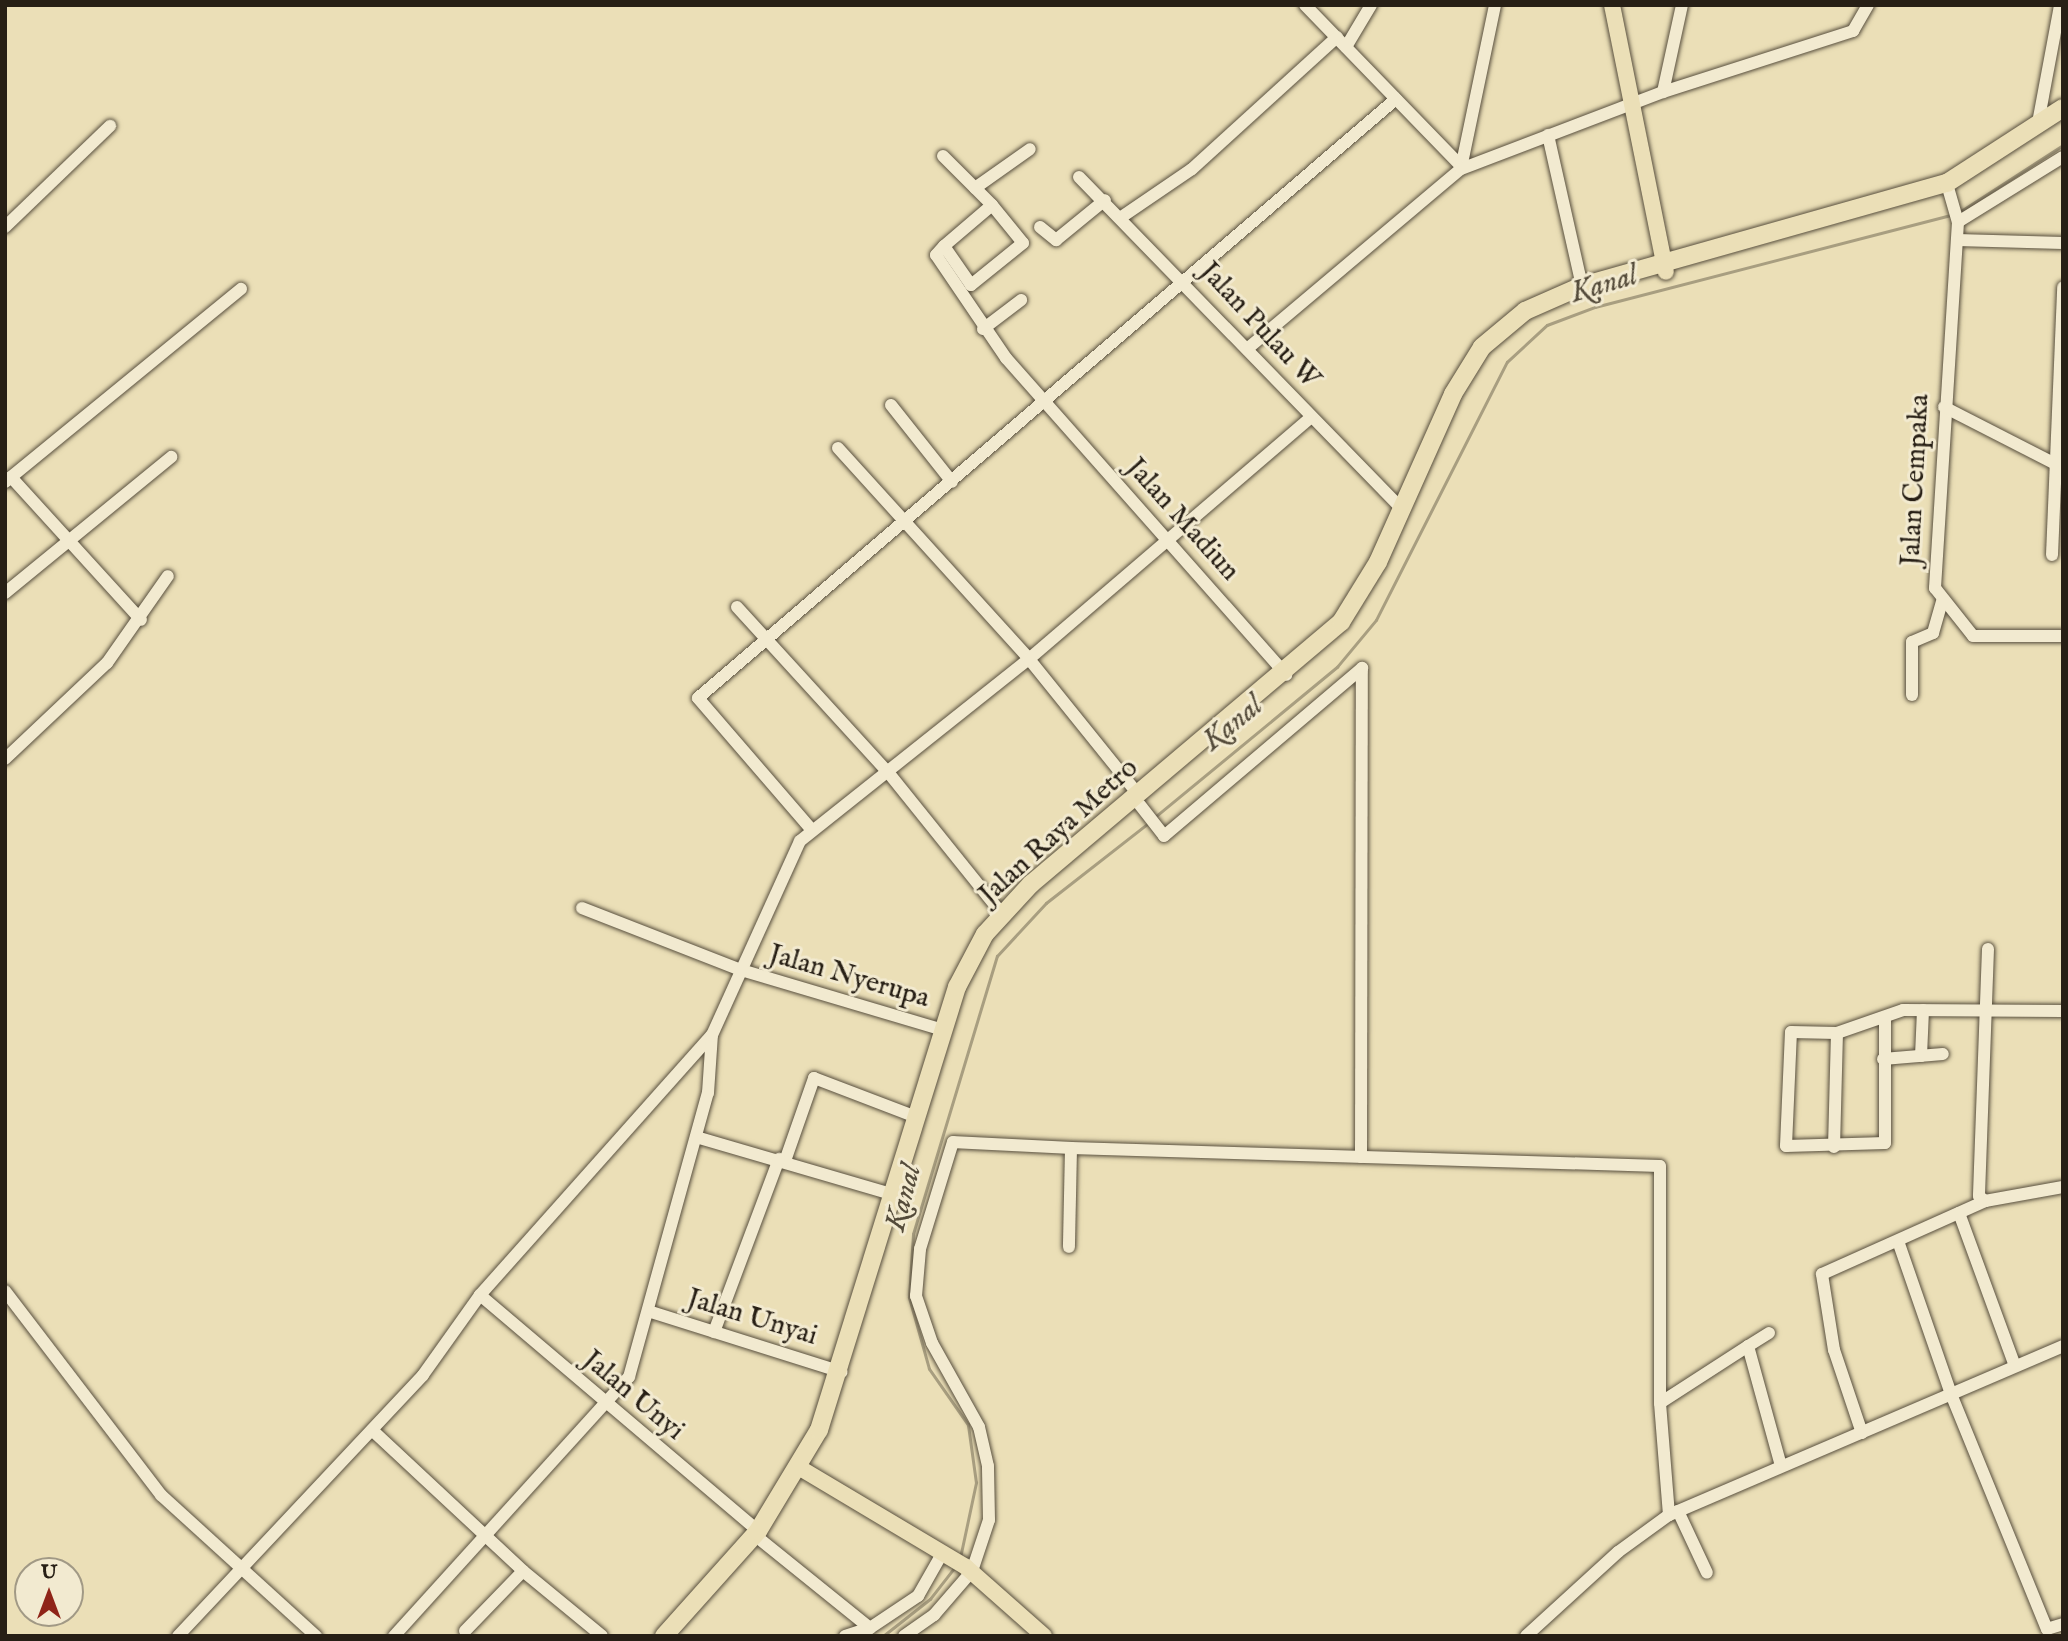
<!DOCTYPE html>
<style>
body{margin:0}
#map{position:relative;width:2068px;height:1641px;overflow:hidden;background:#ebdfb7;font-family:"IM FELL English",serif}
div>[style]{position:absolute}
.stream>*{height:2.5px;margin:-1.25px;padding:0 1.25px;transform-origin:1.25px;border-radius:1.25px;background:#a89e80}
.roads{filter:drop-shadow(0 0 2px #584f3e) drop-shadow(0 0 2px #584f3e)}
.minor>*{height:12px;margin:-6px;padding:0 6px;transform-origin:6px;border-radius:6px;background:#f2ead0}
.major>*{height:16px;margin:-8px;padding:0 8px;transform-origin:8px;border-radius:8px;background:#ebdfb7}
.highway>*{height:18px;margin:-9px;padding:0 9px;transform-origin:9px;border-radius:9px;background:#ebdfb7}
span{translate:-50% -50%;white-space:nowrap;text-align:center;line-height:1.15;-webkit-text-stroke:6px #f2ead0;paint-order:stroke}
.street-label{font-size:28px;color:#271f15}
.water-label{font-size:30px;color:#544b3a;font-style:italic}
.frame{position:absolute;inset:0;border:7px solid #271f15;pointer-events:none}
.north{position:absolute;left:14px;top:1557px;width:70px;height:70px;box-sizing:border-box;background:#f2ead0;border:2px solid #a19985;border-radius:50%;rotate:0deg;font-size:19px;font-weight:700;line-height:28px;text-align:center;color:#271f15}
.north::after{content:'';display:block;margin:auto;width:24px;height:32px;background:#8f2418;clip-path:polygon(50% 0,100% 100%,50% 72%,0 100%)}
</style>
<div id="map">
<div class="stream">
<div style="left:1961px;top:211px;width:121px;rotate:-32.9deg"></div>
<div style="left:1155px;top:817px;width:236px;rotate:-39.5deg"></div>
<div style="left:1337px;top:667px;width:61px;rotate:-50.3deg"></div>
<div style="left:1376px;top:620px;width:289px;rotate:-63.1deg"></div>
<div style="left:1507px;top:362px;width:54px;rotate:-42.8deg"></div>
<div style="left:1547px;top:325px;width:51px;rotate:-20.6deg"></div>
<div style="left:1595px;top:307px;width:369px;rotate:-14.5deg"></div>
<div style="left:960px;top:1558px;width:77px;rotate:-78deg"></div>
<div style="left:976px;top:1483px;width:59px;rotate:-97.9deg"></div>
<div style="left:968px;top:1425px;width:68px;rotate:-124.9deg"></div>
<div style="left:929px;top:1369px;width:74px;rotate:-105.7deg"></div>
<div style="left:909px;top:1298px;width:64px;rotate:-86.4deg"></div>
<div style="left:913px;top:1234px;width:290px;rotate:-73.2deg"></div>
<div style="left:997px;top:956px;width:72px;rotate:-47.2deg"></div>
<div style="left:1046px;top:903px;width:128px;rotate:-38deg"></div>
<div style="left:883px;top:1636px;width:60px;rotate:-38.2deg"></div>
<div style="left:930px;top:1599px;width:41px;rotate:-52deg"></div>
</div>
<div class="roads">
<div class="minor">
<div style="left:1305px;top:5px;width:220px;rotate:45.9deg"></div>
<div style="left:1346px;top:47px;width:49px;rotate:-59.2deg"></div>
<div style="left:1663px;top:92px;width:89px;rotate:-77.7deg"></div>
<div style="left:2038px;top:123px;width:120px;rotate:-79.4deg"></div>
<div style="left:1548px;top:135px;width:155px;rotate:77.3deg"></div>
<div style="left:943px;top:156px;width:69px;rotate:45deg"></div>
<div style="left:992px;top:205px;width:49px;rotate:50.8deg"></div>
<div style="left:1023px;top:243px;width:67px;rotate:141.1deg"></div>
<div style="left:971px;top:285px;width:47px;rotate:-124.7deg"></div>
<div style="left:944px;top:246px;width:63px;rotate:-40.5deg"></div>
<div style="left:1461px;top:168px;width:167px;rotate:-78.2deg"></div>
<div style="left:1079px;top:177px;width:463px;rotate:45.8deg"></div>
<div style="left:975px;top:188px;width:67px;rotate:-35.3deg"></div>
<div style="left:1949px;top:191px;width:32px;rotate:74deg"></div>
<div style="left:1958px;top:222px;width:367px;rotate:93.6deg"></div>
<div style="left:1935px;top:588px;width:61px;rotate:51.6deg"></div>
<div style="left:1973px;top:636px;width:90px"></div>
<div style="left:1123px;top:216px;width:83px;rotate:-34.3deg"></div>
<div style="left:1192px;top:169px;width:196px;rotate:-42.3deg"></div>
<div style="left:1958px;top:222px;width:123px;rotate:-31.8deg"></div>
<div style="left:5px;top:227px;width:146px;rotate:-43.9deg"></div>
<div style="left:1040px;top:227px;width:21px;rotate:39deg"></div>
<div style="left:1056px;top:240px;width:63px;rotate:-39.2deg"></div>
<div style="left:1957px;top:240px;width:106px;rotate:1.6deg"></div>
<div style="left:944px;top:246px;width:12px;rotate:132deg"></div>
<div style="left:936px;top:255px;width:125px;rotate:55.8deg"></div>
<div style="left:1006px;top:358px;width:423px;rotate:48.5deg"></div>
<div style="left:983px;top:329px;width:48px;rotate:-37.3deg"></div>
<div style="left:1247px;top:349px;width:280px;rotate:-40.1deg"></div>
<div style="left:1461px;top:169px;width:216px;rotate:-20.9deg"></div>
<div style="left:1663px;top:92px;width:200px;rotate:-17.8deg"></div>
<div style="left:1853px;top:31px;width:30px;rotate:-60deg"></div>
<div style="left:891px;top:405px;width:98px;rotate:51.6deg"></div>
<div style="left:1944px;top:407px;width:134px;rotate:27.1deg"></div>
<div style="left:838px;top:448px;width:285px;rotate:47.8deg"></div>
<div style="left:1029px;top:659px;width:174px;rotate:51.1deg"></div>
<div style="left:11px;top:477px;width:193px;rotate:47.7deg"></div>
<div style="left:5px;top:482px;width:305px;rotate:-39.3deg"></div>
<div style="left:2052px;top:555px;width:268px;rotate:-87.6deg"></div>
<div style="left:5px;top:593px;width:215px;rotate:-39.3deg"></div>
<div style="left:737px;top:607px;width:222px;rotate:47.6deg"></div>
<div style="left:887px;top:771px;width:184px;rotate:51.2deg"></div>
<div style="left:1912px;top:695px;width:53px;rotate:-90deg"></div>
<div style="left:1912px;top:642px;width:23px;rotate:-23deg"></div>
<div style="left:1933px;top:633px;width:33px;rotate:-74deg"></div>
<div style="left:5px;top:759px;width:140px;rotate:-43.3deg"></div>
<div style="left:107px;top:663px;width:106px;rotate:-55deg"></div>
<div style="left:1140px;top:805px;width:39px;rotate:52deg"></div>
<div style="left:1164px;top:836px;width:260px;rotate:-40.3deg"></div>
<div style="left:811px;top:829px;width:173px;rotate:-130.8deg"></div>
<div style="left:698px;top:698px;width:920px;rotate:-40.64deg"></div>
<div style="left:582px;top:908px;width:171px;rotate:21.3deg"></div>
<div style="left:741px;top:970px;width:211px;rotate:16.5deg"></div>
<div style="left:1988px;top:949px;width:247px;rotate:92.1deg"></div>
<div style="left:1979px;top:1196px;width:8px;rotate:40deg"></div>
<div style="left:1985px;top:1201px;width:79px;rotate:-10.2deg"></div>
<div style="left:1885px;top:1017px;width:126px;rotate:90deg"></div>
<div style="left:1885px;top:1143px;width:99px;rotate:178.3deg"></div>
<div style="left:1786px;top:1146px;width:114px;rotate:-87.5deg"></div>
<div style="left:1791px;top:1032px;width:46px;rotate:1.2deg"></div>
<div style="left:1837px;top:1033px;width:70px;rotate:-19.2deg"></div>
<div style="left:1903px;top:1010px;width:160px;rotate:0.4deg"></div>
<div style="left:1921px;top:1056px;width:46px;rotate:-87.5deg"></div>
<div style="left:1883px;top:1059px;width:60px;rotate:-4.8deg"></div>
<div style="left:696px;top:1137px;width:206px;rotate:16.3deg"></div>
<div style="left:1834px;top:1147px;width:114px;rotate:-88.5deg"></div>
<div style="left:1071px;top:1148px;width:589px;rotate:1.75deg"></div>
<div style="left:1660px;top:1166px;width:237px;rotate:90deg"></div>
<div style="left:1361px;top:1157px;width:489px;rotate:-89.9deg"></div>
<div style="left:785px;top:1161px;width:88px;rotate:-70.7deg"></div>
<div style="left:814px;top:1078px;width:109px;rotate:20.9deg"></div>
<div style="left:1959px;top:1213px;width:163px;rotate:69.9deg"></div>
<div style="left:1898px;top:1241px;width:162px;rotate:70.9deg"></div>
<div style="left:1951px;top:1394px;width:254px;rotate:67.8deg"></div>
<div style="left:2047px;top:1629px;width:17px;rotate:-17deg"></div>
<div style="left:5px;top:1291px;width:257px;rotate:52.6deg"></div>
<div style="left:161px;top:1495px;width:210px;rotate:42.3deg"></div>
<div style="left:480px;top:1295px;width:365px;rotate:40.3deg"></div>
<div style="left:648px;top:1311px;width:203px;rotate:17.5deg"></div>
<div style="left:714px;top:1332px;width:185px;rotate:-69.4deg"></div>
<div style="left:1769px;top:1333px;width:25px;rotate:148deg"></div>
<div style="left:1748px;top:1346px;width:124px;rotate:74.6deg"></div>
<div style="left:372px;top:1430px;width:207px;rotate:43deg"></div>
<div style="left:523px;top:1571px;width:102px;rotate:39.4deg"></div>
<div style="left:1862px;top:1433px;width:88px;rotate:-108.6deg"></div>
<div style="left:1834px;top:1350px;width:77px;rotate:-99deg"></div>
<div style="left:1822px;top:1274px;width:179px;rotate:-24.1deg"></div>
<div style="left:1678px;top:1511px;width:68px;rotate:64.9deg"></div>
<div style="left:1669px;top:1515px;width:112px;rotate:-94.6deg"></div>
<div style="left:1660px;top:1403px;width:105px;rotate:-32.9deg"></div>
<div style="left:762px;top:1541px;width:139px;rotate:38.9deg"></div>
<div style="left:870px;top:1628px;width:58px;rotate:-33.7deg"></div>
<div style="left:918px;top:1596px;width:51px;rotate:-60.4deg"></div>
<div style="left:465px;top:1631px;width:83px;rotate:-46deg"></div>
<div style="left:178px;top:1636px;width:358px;rotate:-46.8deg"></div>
<div style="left:423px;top:1375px;width:98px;rotate:-54.5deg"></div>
<div style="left:480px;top:1295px;width:348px;rotate:-48.3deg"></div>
<div style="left:394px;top:1636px;width:350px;rotate:-47.8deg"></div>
<div style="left:629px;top:1377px;width:295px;rotate:-74.5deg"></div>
<div style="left:708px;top:1093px;width:58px;rotate:-86.1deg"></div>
<div style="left:712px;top:1035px;width:213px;rotate:-65.6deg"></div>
<div style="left:800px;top:841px;width:293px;rotate:-38.5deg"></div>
<div style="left:1029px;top:659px;width:370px;rotate:-40.6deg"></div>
<div style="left:845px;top:1636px;width:26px;rotate:-18deg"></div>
<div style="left:904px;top:1636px;width:37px;rotate:-35deg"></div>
<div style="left:934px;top:1615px;width:58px;rotate:-49.2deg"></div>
<div style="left:972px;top:1571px;width:54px;rotate:-71.6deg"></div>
<div style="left:989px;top:1520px;width:54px;rotate:-91.1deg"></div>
<div style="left:988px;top:1466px;width:40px;rotate:-103deg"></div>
<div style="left:979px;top:1427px;width:96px;rotate:-119.2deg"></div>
<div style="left:932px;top:1343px;width:50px;rotate:-108.8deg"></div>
<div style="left:916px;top:1296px;width:47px;rotate:-85.1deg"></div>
<div style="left:920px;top:1249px;width:112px;rotate:-72.9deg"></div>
<div style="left:953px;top:1142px;width:118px;rotate:2.9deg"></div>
<div style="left:1071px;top:1148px;width:99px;rotate:91.2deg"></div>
<div style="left:1526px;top:1636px;width:125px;rotate:-42.4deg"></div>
<div style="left:1618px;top:1552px;width:63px;rotate:-36deg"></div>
<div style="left:1669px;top:1515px;width:429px;rotate:-23.2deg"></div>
</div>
<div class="major">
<div style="left:1612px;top:5px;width:272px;rotate:78.6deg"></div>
<div style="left:800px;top:1468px;width:193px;rotate:30.8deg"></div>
<div style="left:966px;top:1567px;width:104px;rotate:41.5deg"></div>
</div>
<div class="highway">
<div style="left:664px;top:1636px;width:141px;rotate:-48.2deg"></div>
<div style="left:758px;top:1531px;width:118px;rotate:-58.9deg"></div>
<div style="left:819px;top:1430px;width:464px;rotate:-72.7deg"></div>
<div style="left:957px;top:987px;width:60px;rotate:-62.2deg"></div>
<div style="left:985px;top:934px;width:68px;rotate:-47.4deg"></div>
<div style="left:1031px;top:884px;width:406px;rotate:-40.2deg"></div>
<div style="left:1341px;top:622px;width:70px;rotate:-58.3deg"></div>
<div style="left:1378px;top:562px;width:184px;rotate:-65.9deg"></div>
<div style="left:1453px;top:394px;width:55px;rotate:-58.3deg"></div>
<div style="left:1482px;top:347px;width:56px;rotate:-39.9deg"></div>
<div style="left:1525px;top:311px;width:62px;rotate:-23.7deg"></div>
<div style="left:1582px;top:286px;width:379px;rotate:-15.8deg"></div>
<div style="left:1947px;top:183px;width:138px;rotate:-32.9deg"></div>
</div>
</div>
<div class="street-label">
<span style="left:1259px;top:326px;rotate:47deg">Jalan Pulau W</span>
<span style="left:1916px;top:480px;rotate:-87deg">Jalan Cempaka</span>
<span style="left:1182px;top:520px;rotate:48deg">Jalan Madiun</span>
<span style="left:1059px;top:832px;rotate:-42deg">Jalan Raya Metro</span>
<span style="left:849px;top:977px;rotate:16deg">Jalan Nyerupa</span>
<span style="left:752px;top:1318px;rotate:17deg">Jalan Unyai</span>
<span style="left:633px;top:1396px;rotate:40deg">Jalan Unyi</span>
</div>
<div class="water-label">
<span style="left:1604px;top:285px;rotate:-16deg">Kanal</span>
<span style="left:1233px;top:724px;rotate:-39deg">Kanal</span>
<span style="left:904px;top:1198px;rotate:-75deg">Kanal</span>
</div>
<div class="frame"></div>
<div class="north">U</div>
</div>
